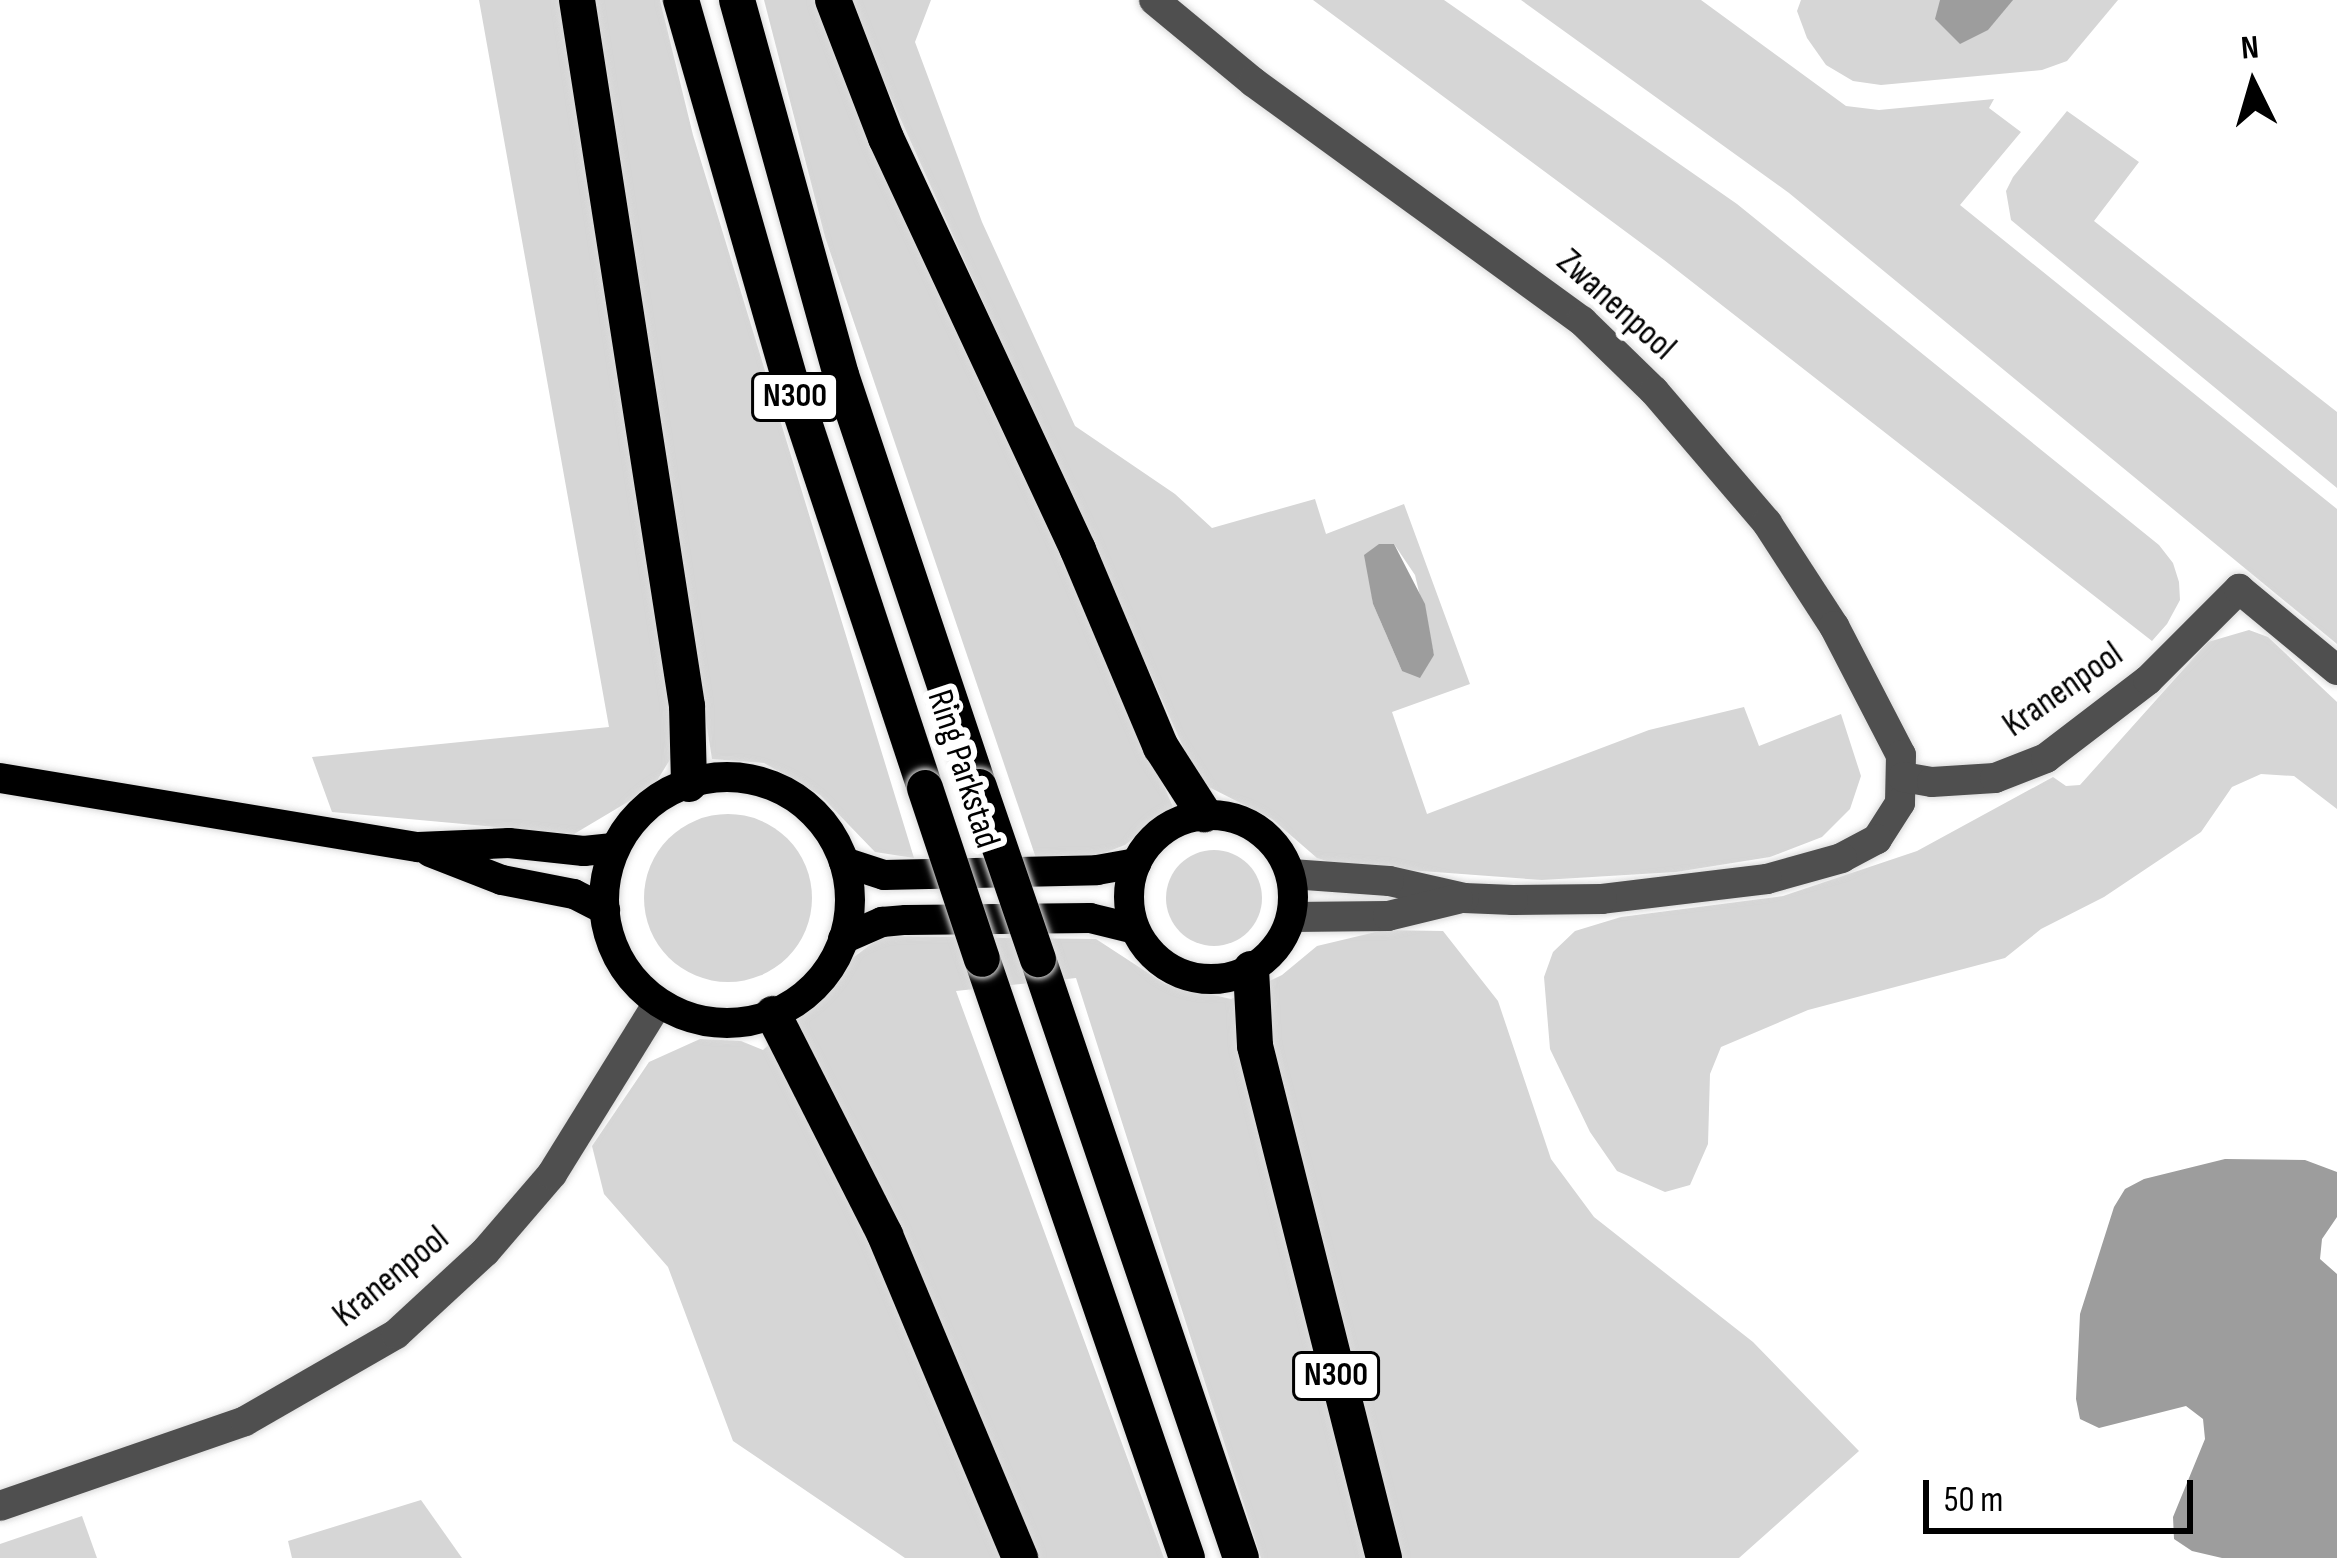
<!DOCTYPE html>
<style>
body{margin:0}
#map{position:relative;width:2337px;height:1558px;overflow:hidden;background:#fff;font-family:"Sofia Sans Condensed",sans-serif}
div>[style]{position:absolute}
.green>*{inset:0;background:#d6d6d6}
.round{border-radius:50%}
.water>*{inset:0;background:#9d9d9d}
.roads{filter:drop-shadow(0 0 3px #dbdbdb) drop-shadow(0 0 3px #dbdbdb)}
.minor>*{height:30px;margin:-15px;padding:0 15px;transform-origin:15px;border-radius:15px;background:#4f4f4f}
.major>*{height:30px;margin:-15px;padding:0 15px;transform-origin:15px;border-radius:15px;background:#000}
.major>.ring{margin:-15px;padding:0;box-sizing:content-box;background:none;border:30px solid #000;border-radius:50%}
.highway>*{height:36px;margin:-18px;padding:0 18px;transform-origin:18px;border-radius:18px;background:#000}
.bridges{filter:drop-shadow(0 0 3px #dbdbdb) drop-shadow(0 0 3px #dbdbdb)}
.highway-bridge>*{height:36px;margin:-18px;padding:0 18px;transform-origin:18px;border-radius:18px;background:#000}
span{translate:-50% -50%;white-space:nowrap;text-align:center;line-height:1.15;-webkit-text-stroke:12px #fff;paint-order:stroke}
.shield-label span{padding:3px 9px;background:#fff;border:3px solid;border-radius:9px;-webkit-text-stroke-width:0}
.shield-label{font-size:33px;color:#000;font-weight:700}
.street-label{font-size:36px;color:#000}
.north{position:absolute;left:2193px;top:24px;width:120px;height:120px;-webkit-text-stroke:9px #fff;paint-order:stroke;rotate:355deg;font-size:33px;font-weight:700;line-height:48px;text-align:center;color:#000}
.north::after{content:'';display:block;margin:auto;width:42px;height:54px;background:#000;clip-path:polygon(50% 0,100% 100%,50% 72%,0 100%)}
.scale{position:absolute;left:1923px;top:1480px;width:270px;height:54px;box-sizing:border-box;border:6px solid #000;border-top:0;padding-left:15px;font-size:36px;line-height:42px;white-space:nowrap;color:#000;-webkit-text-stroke:9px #fff;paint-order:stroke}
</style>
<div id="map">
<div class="green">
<div style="clip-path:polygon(479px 0,562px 0,679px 745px,653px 787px,574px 834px,332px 812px,312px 757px,609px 727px)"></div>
<div style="clip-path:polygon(591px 0,660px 0,693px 135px,914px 858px,875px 852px,820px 795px,764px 763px,712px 759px)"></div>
<div style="clip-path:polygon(764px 0,825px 0,1173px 807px,1125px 845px,1086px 860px,1038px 864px,825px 237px)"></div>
<div style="clip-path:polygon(evenodd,847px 0,931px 0,915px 42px,982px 222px,1075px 426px,1175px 494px,1212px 528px,1315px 499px,1326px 534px,1404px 504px,1470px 684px,1392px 712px,1427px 814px,1649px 730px,1744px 707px,1759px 746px,1841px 714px,1861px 776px,1850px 809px,1822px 837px,1770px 857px,1676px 872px,1542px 880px,1340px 865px,1317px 858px,1272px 819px,1199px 782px,847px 0,1394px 544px,1415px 575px,1434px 655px,1402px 671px,1373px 604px,1368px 561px,1394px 544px)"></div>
<div style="clip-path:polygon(1313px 0,1444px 0,1737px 204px,2159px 545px,2173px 563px,2179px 582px,2180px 600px,2167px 624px,2152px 641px,1664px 260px)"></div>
<div style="clip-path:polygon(1521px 0,1701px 0,1846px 106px,1879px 110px,1994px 99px,1989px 108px,2021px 132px,1960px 205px,2337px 509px,2337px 644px,1789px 193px)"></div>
<div style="clip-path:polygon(1801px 0,2118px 0,2067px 61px,2042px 70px,1881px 85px,1853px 81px,1826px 65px,1807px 38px,1797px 11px)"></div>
<div style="clip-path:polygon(2067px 111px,2139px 162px,2094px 221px,2337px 412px,2337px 488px,2011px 220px,2006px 191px,2013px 177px)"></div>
<div style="clip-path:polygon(2249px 630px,2268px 637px,2337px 702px,2337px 809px,2294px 776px,2261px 774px,2232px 787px,2201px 832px,2104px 897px,2041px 929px,2005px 958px,1808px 1010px,1721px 1047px,1710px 1074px,1708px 1144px,1690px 1185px,1665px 1192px,1617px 1171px,1590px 1132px,1550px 1049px,1544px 977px,1553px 952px,1575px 931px,1621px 917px,1783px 896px,1917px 851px,2053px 777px,2066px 786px,2080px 785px,2208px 642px)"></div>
<div class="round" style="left:644px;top:814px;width:168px;height:168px"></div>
<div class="round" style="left:1166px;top:850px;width:96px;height:96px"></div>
<div style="clip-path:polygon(1384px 930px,1443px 931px,1498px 1001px,1551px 1159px,1594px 1217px,1753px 1342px,1859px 1451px,1739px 1558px,1261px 1558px,1076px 978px,956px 991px,1164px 1558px,905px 1558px,733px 1441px,668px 1267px,604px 1194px,592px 1146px,649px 1062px,700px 1039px,741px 1041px,763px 1050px,825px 994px,850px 960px,882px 936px,1096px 939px,1165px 984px,1231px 999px,1282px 975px,1317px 946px)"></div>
<div style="clip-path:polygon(421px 1500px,462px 1558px,292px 1558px,288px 1541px)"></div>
<div style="clip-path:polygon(82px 1516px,97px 1558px,0 1558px,0 1544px)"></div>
</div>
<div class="water">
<div style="clip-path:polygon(1940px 0,2013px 0,1988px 30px,1960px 44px,1935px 19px)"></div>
<div style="clip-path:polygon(1379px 544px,1394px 544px,1425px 604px,1434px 655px,1420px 678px,1402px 671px,1373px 604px,1364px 555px)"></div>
<div style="clip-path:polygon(2225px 1159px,2305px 1160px,2337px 1172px,2337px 1217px,2322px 1239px,2320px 1259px,2337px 1274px,2337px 1558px,2222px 1558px,2192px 1551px,2174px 1539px,2173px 1517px,2205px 1439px,2203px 1419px,2186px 1406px,2099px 1428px,2080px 1419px,2076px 1399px,2080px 1314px,2114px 1207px,2125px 1189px,2144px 1179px)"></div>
</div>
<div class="roads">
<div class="minor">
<div style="left:1154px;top:0;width:129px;rotate:39.6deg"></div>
<div style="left:1253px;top:82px;width:407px;rotate:36deg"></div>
<div style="left:1582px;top:321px;width:100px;rotate:44.2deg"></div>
<div style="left:1654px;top:391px;width:174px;rotate:49.4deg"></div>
<div style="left:1767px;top:523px;width:123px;rotate:57deg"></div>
<div style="left:1834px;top:626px;width:145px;rotate:62.6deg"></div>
<div style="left:1901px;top:755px;width:48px;rotate:91.2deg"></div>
<div style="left:1900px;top:803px;width:43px;rotate:122.6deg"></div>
<div style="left:1877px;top:839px;width:40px;rotate:152deg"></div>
<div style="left:1842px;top:858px;width:78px;rotate:164.4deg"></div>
<div style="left:1767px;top:879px;width:166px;rotate:173.1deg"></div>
<div style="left:1602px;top:899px;width:89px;rotate:179.4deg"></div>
<div style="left:1513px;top:900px;width:49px;rotate:-177.7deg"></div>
<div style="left:1464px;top:898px;width:77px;rotate:-167.2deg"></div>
<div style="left:1389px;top:881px;width:98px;rotate:-175.9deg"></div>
<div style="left:1903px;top:777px;width:29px;rotate:10deg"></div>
<div style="left:1932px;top:782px;width:63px;rotate:-3.6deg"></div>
<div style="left:1995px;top:778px;width:55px;rotate:-21.4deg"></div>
<div style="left:2046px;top:758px;width:128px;rotate:-37.4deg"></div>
<div style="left:2148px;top:680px;width:129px;rotate:-45deg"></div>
<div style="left:2239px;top:589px;width:127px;rotate:39.6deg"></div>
<div style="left:1292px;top:917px;width:96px;rotate:-0.6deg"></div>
<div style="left:1388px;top:916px;width:72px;rotate:-13.7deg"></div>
<div style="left:0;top:1506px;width:259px;rotate:-19.1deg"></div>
<div style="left:245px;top:1421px;width:174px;rotate:-29.9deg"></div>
<div style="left:396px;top:1334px;width:121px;rotate:-42.7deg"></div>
<div style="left:485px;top:1252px;width:103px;rotate:-49.3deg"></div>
<div style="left:552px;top:1174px;width:201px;rotate:-58.2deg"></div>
</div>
<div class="major">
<div class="ring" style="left:604px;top:777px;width:216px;height:216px"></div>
<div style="left:0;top:778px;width:424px;rotate:9.4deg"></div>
<div style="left:418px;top:847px;width:91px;rotate:-2.5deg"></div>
<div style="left:509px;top:843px;width:75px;rotate:6.1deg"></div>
<div style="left:584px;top:851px;width:29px;rotate:-6deg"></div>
<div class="ring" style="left:1129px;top:815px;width:134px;height:134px"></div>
<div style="left:430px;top:852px;width:77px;rotate:21.3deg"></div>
<div style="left:502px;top:880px;width:73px;rotate:11deg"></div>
<div style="left:574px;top:894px;width:35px;rotate:27deg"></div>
<div style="left:844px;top:862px;width:42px;rotate:18deg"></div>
<div style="left:884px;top:875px;width:213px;rotate:-1.3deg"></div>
<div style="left:1097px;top:870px;width:40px;rotate:-10deg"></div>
<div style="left:843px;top:939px;width:43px;rotate:-23.6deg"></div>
<div style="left:882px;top:922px;width:24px;rotate:-5deg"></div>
<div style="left:906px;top:920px;width:184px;rotate:-0.6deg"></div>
<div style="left:1090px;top:918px;width:46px;rotate:13.7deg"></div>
</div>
<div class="highway">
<div style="left:577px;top:0;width:715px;rotate:81.14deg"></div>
<div style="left:687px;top:706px;width:78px;rotate:88.5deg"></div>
<div style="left:681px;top:0;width:402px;rotate:74deg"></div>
<div style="left:792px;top:386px;width:423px;rotate:71.7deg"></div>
<div style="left:737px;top:0;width:389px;rotate:74.5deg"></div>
<div style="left:841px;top:375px;width:434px;rotate:71.5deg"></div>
<div style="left:833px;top:0;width:148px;rotate:69deg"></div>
<div style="left:886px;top:138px;width:455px;rotate:65deg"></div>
<div style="left:1078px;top:550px;width:214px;rotate:67.2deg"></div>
<div style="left:1161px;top:747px;width:80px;rotate:57.3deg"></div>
<div style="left:982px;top:959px;width:633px;rotate:71.11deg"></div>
<div style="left:1038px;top:959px;width:632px;rotate:71.28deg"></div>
<div style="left:1251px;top:969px;width:77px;rotate:87deg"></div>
<div style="left:1255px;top:1046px;width:528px;rotate:75.86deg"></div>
<div style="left:773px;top:1014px;width:248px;rotate:63.1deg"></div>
<div style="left:885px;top:1235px;width:350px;rotate:67.3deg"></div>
</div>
</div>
<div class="bridges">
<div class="highway-bridge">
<div style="left:979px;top:787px;width:182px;rotate:71.1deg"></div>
<div style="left:925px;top:788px;width:180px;rotate:71.6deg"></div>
</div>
</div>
<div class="shield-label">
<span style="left:795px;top:397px">N300</span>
<span style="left:1336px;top:1376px">N300</span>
</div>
<div class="street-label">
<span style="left:1616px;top:305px;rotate:42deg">Zwanenpool</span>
<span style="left:2063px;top:690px;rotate:-35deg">Kranenpool</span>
<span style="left:963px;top:769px;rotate:72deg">Ring Parkstad</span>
<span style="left:391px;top:1277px;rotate:-39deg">Kranenpool</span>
</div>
<div class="north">N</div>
<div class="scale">50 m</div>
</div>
